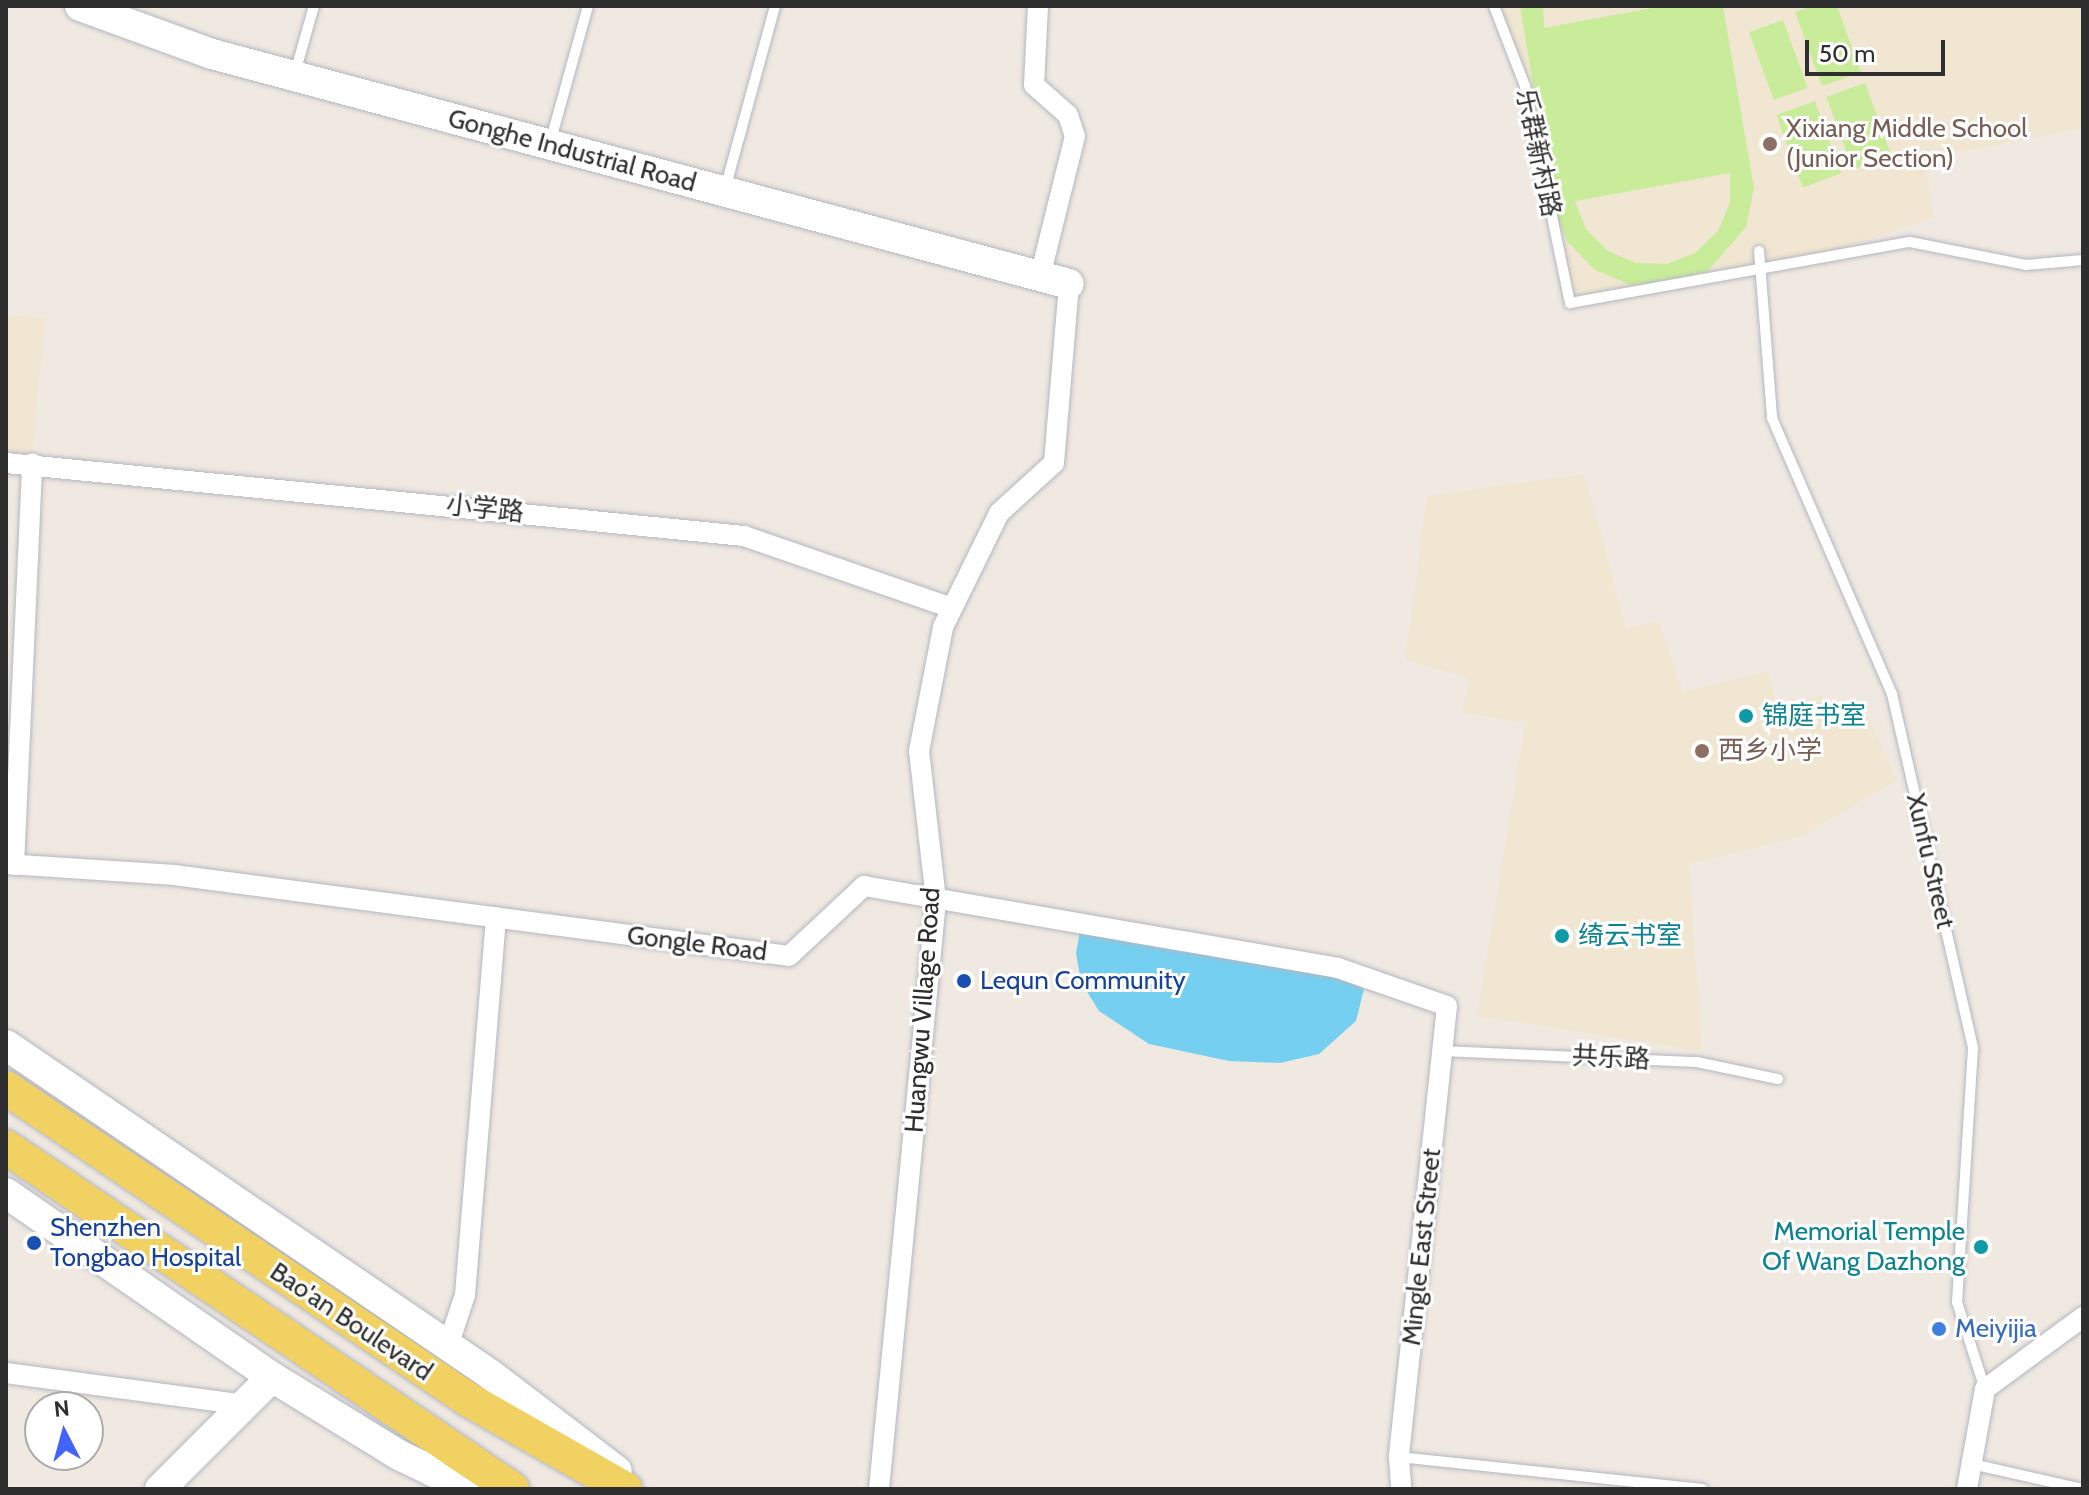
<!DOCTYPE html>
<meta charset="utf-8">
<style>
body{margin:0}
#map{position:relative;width:2089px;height:1495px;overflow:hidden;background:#efe9e1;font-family:Cabin,"Noto Sans SC",sans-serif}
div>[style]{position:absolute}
.education>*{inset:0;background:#f0e6d1}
.pitch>*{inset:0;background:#c9ec9a;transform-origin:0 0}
.water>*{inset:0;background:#75cff0}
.roads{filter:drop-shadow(0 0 2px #b4b7c1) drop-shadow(0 0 2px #b4b7c1)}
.lane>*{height:10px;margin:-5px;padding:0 5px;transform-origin:5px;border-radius:5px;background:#fff}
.street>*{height:20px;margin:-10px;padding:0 10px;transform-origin:10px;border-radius:10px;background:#fff}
.secondary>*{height:30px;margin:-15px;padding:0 15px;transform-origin:15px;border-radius:15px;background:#fff}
.primary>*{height:34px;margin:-17px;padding:0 17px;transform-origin:17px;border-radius:17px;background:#f2d163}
.dots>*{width:22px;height:22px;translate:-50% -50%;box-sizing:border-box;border:4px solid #fff;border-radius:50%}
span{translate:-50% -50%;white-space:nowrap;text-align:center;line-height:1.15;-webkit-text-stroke:6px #fff;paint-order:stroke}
.education-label{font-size:26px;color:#785e54}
.left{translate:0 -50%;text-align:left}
.street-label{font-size:26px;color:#2e2e2e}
.culture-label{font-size:26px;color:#0d838f}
.right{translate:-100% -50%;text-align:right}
.transit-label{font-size:26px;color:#164399}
.shop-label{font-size:26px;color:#366cbe}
.frame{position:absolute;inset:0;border:8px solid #2e2e2e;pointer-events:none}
.north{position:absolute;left:24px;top:1391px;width:80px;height:80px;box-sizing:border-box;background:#fff;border:2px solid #ababab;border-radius:50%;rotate:354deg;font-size:22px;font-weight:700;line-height:32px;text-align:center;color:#2e2e2e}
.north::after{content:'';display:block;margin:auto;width:28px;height:36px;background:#4264fb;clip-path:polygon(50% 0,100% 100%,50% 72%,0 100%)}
.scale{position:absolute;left:1805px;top:40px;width:140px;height:36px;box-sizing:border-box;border:4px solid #2e2e2e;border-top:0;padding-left:10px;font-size:24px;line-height:28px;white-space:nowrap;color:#2e2e2e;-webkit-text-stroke:6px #fff;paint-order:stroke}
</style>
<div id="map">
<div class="education">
<div style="clip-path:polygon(1494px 6px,2083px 6px,2083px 128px,1924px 159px,1934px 217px,1785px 268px,1570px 303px,1525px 86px)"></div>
<div style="clip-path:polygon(6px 315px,45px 318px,32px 454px,6px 454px)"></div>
<div style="clip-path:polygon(1585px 474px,1626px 628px,1659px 621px,1683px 692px,1768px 671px,1779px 712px,1820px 695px,1833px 719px,1865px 710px,1897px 780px,1800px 837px,1689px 864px,1702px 1051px,1477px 1016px,1525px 723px,1462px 712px,1469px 678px,1405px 660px,1427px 496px)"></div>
</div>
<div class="pitch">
<div style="clip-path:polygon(evenodd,1520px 6px,1543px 6px,1544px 28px,1663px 6px,1723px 6px,1754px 188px,1746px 227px,1708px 271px,1651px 288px,1631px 285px,1595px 270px,1567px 241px,1553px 206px,1520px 6px,1730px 173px,1730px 203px,1718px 231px,1695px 253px,1667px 264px,1636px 263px,1608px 251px,1586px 229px,1575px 201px,1730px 173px)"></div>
<div style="clip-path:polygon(1813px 6px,1837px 6px,1861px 72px,1822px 86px,1795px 12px)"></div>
<div style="left:1783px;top:20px;width:72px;height:36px;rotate:70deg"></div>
<div style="left:1865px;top:83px;width:77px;height:41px;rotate:70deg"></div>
<div style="left:1815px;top:101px;width:77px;height:41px;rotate:70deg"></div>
</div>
<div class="water">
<div style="clip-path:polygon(1080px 931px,1339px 978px,1364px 989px,1356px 1021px,1319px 1054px,1280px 1063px,1229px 1061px,1149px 1044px,1099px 1011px,1081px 982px,1076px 953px)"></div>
</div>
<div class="roads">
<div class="lane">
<div style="left:1494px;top:6px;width:86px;rotate:68.8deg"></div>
<div style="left:1525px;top:86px;width:222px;rotate:78.3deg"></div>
<div style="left:1570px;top:303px;width:345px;rotate:-10.2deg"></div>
<div style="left:1910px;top:242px;width:118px;rotate:11.2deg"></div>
<div style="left:2026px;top:265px;width:57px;rotate:-5deg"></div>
<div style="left:295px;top:73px;width:70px;rotate:-74.2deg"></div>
<div style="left:550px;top:143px;width:142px;rotate:-74.5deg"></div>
<div style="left:725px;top:189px;width:190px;rotate:-74.7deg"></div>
<div style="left:1759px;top:251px;width:168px;rotate:85.5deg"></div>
<div style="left:1772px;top:418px;width:301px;rotate:66.5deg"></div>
<div style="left:1892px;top:694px;width:363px;rotate:77.1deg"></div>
<div style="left:1973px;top:1048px;width:255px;rotate:93.6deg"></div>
<div style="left:1957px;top:1302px;width:91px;rotate:72.2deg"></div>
<div style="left:1442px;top:1051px;width:255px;rotate:2.5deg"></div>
<div style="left:1697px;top:1062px;width:83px;rotate:11.9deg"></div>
<div style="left:1399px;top:1457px;width:305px;rotate:6deg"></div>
<div style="left:1972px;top:1464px;width:114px;rotate:12.7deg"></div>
</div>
<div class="street">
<div style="left:1038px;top:6px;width:79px;rotate:92.9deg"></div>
<div style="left:1034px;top:85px;width:45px;rotate:41.4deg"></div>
<div style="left:1068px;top:115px;width:22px;rotate:72deg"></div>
<div style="left:1075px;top:136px;width:144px;rotate:104deg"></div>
<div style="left:6px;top:463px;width:742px;rotate:5.65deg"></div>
<div style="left:744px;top:536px;width:220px;rotate:19.1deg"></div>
<div style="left:6px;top:864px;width:168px;rotate:3.7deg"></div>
<div style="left:174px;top:875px;width:620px;rotate:7.5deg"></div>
<div style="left:789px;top:956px;width:103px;rotate:-43deg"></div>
<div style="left:864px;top:886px;width:481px;rotate:9.8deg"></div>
<div style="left:1338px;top:968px;width:115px;rotate:19.2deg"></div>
<div style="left:1447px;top:1006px;width:454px;rotate:96.1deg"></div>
<div style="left:1399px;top:1457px;width:32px;rotate:86deg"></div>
<div style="left:14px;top:865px;width:402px;rotate:-87.4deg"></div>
<div style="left:448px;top:1346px;width:54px;rotate:-71.6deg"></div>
<div style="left:465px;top:1295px;width:379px;rotate:-85.3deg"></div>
<div style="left:6px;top:1373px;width:241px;rotate:7.6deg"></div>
<div style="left:879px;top:1489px;width:592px;rotate:-84.47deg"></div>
<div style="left:936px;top:900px;width:150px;rotate:-96.5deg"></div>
<div style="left:919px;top:751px;width:126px;rotate:-79deg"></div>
<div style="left:943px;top:627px;width:127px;rotate:-63.8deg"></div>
<div style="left:999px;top:513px;width:74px;rotate:-42.3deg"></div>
<div style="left:1054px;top:463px;width:180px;rotate:-85.2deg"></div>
<div style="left:1967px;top:1489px;width:102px;rotate:-79.8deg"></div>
<div style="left:1985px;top:1389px;width:122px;rotate:-36.3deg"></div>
</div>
<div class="secondary">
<div style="left:80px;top:6px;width:140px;rotate:20deg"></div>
<div style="left:212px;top:54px;width:887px;rotate:15.02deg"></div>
<div style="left:6px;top:1045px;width:587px;rotate:34.23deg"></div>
<div style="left:491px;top:1375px;width:158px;rotate:37.3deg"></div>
<div style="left:6px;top:1193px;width:323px;rotate:34.7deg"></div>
<div style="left:272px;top:1377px;width:149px;rotate:31.6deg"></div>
<div style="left:399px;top:1455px;width:78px;rotate:25.9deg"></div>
<div style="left:160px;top:1489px;width:158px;rotate:-45deg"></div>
</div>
<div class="primary">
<div style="left:6px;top:1088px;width:558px;rotate:33.97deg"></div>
<div style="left:469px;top:1400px;width:180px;rotate:29.7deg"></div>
<div style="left:6px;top:1147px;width:611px;rotate:34.05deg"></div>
</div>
</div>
<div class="dots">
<div style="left:1770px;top:144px;background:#8d6e63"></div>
<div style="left:1746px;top:716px;background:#0f9aa8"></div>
<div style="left:1702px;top:751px;background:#8d6e63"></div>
<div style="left:1562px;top:936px;background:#0f9aa8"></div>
<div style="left:964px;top:981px;background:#1a4fb4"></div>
<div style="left:34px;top:1243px;background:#1a4fb4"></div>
<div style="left:1981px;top:1247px;background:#0f9aa8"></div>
<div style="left:1939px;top:1329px;background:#3f7fe0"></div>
</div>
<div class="education-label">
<span class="left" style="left:1786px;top:144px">Xixiang Middle School<br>(Junior Section)</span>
<span class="left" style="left:1718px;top:751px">西乡小学</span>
</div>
<div class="street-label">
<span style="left:572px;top:151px;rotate:15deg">Gonghe Industrial Road</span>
<span style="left:1538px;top:153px;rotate:78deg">乐群新村路</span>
<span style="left:485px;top:509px;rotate:6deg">小学路</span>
<span style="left:1930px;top:861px;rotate:77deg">Xunfu Street</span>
<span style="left:697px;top:944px;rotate:7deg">Gongle Road</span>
<span style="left:923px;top:1010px;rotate:-86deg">Huangwu Village Road</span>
<span style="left:1611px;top:1058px;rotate:3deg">共乐路</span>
<span style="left:1422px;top:1247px;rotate:-84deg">Mingle East Street</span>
<span style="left:351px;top:1322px;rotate:34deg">Bao'an Boulevard</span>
</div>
<div class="culture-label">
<span class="left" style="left:1762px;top:716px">锦庭书室</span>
<span class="left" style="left:1578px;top:936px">绮云书室</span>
<span class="right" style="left:1965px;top:1247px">Memorial Temple<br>Of Wang Dazhong</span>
</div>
<div class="transit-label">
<span class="left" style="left:980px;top:981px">Lequn Community</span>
<span class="left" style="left:50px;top:1243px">Shenzhen<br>Tongbao Hospital</span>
</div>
<div class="shop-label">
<span class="left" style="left:1955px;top:1329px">Meiyijia</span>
</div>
<div class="frame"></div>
<div class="north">N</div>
<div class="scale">50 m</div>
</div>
